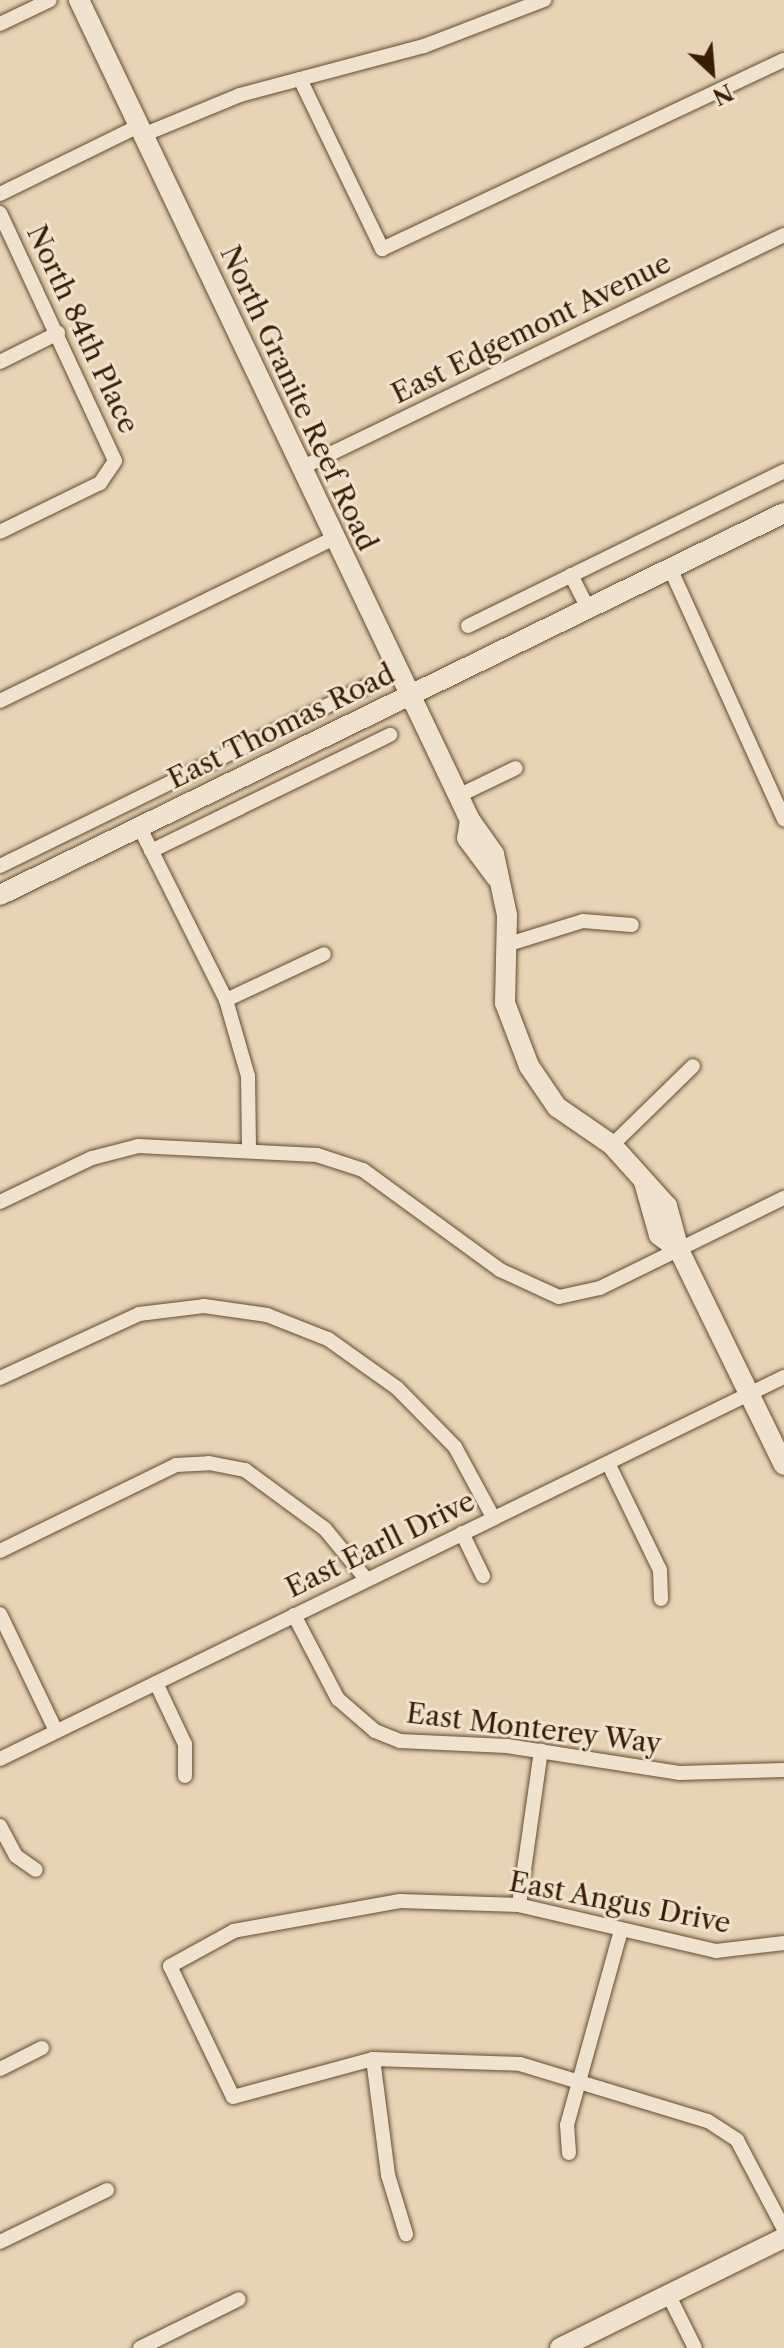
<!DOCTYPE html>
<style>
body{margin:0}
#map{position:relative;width:784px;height:2348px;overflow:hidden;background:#e6d4b5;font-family:"Libre Caslon Text",serif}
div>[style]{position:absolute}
.roads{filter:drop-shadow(0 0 2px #654c30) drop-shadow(0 0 2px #654c30)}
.street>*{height:14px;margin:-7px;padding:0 7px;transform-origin:7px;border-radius:7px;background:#efe3cf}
.secondary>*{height:20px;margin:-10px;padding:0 10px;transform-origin:10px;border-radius:10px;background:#efe3cf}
span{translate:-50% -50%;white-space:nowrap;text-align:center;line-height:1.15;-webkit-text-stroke:6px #efe3cf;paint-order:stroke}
.street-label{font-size:28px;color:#3a1e03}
.north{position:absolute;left:672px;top:32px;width:80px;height:80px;-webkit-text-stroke:6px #efe3cf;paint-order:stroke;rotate:154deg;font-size:22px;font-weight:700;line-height:32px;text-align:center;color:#3a1e03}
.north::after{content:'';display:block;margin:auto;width:28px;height:36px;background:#3a1e03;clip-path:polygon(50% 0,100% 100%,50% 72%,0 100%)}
</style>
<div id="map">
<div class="roads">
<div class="street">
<div style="left:0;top:24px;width:55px;rotate:-25.6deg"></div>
<div style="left:300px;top:79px;width:189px;rotate:64.2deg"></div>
<div style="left:382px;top:249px;width:444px;rotate:-25.2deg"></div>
<div style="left:143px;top:135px;width:105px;rotate:-22.4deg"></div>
<div style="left:240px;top:95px;width:190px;rotate:-14.9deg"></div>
<div style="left:424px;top:46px;width:129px;rotate:-21deg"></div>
<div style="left:0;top:194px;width:155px;rotate:-26.1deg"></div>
<div style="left:0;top:213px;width:273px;rotate:65.1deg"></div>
<div style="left:115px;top:461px;width:27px;rotate:124deg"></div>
<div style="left:100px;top:483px;width:111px;rotate:153.9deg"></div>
<div style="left:0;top:362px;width:65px;rotate:-26.6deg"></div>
<div style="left:301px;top:468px;width:536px;rotate:-25.75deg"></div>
<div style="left:670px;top:568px;width:276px;rotate:65.6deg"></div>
<div style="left:571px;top:575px;width:36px;rotate:63deg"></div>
<div style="left:468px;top:626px;width:352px;rotate:-26.1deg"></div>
<div style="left:0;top:701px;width:372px;rotate:-26deg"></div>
<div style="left:458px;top:796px;width:64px;rotate:-25.8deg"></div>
<div style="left:139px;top:826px;width:195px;rotate:63.4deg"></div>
<div style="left:226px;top:1000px;width:79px;rotate:73.9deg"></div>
<div style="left:248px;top:1076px;width:71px;rotate:89.2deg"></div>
<div style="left:151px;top:851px;width:266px;rotate:-25.9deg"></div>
<div style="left:0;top:866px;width:410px;rotate:-26.1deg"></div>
<div style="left:509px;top:944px;width:77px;rotate:-17.3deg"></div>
<div style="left:583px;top:921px;width:49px;rotate:4.7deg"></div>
<div style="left:226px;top:1000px;width:108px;rotate:-25.1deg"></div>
<div style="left:612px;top:1145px;width:113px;rotate:-44.3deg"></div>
<div style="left:0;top:1202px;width:102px;rotate:-25.6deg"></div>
<div style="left:92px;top:1158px;width:48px;rotate:-14.6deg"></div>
<div style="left:138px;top:1146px;width:179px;rotate:2.9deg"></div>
<div style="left:317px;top:1155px;width:48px;rotate:18.1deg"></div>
<div style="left:363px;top:1170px;width:170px;rotate:36.1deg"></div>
<div style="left:500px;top:1270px;width:65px;rotate:24.6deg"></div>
<div style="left:559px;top:1297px;width:42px;rotate:-12.4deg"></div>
<div style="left:600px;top:1288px;width:205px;rotate:-26.1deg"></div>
<div style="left:0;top:1378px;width:153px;rotate:-24.7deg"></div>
<div style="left:139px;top:1314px;width:65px;rotate:-7deg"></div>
<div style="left:204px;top:1306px;width:64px;rotate:8.1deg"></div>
<div style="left:267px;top:1315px;width:66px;rotate:21.5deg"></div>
<div style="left:328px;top:1339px;width:85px;rotate:35.4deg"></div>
<div style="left:397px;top:1388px;width:83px;rotate:45.5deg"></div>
<div style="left:455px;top:1447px;width:80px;rotate:61.5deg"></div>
<div style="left:608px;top:1463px;width:119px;rotate:64.1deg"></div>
<div style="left:660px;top:1570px;width:29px;rotate:88deg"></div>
<div style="left:462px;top:1533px;width:48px;rotate:64deg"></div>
<div style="left:0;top:1551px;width:196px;rotate:-26deg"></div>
<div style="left:176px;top:1465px;width:33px;rotate:-3deg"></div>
<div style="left:209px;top:1463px;width:37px;rotate:11deg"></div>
<div style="left:245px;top:1470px;width:99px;rotate:36.4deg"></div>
<div style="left:325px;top:1529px;width:65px;rotate:50.6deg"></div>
<div style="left:0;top:1614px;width:130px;rotate:64.4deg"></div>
<div style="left:294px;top:1615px;width:95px;rotate:62.4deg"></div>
<div style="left:338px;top:1699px;width:49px;rotate:40.9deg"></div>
<div style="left:375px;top:1731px;width:27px;rotate:22deg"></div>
<div style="left:400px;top:1741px;width:107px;rotate:2.7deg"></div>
<div style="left:507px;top:1746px;width:174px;rotate:8.9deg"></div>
<div style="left:679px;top:1773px;width:105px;rotate:-1.6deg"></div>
<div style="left:156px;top:1683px;width:68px;rotate:64.6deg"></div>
<div style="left:185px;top:1744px;width:32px;rotate:90deg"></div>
<div style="left:0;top:1759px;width:872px;rotate:-25.98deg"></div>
<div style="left:0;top:1826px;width:34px;rotate:62deg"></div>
<div style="left:16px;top:1856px;width:24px;rotate:35deg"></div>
<div style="left:519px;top:1905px;width:156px;rotate:-81.9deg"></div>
<div style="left:784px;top:1943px;width:68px;rotate:173.3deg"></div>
<div style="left:716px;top:1951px;width:202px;rotate:-166.9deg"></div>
<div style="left:519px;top:1905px;width:119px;rotate:-178.1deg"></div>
<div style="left:400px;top:1901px;width:169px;rotate:169.8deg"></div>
<div style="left:234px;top:1931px;width:73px;rotate:151.3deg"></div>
<div style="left:170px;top:1966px;width:145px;rotate:64.3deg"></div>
<div style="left:233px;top:2097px;width:145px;rotate:-15.2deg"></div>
<div style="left:373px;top:2059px;width:147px;rotate:1.9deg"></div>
<div style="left:520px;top:2064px;width:196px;rotate:16.9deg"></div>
<div style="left:708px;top:2121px;width:35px;rotate:33deg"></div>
<div style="left:737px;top:2140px;width:101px;rotate:62.2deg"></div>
<div style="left:373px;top:2059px;width:117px;rotate:82.6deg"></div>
<div style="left:388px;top:2175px;width:62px;rotate:73deg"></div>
<div style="left:0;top:2069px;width:47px;rotate:-26.6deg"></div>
<div style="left:569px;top:2153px;width:28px;rotate:-94deg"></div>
<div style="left:567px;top:2125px;width:202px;rotate:-74.5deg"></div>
<div style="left:0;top:2242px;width:119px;rotate:-25.9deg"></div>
<div style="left:668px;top:2294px;width:60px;rotate:63.4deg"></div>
<div style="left:140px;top:2348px;width:110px;rotate:-26.3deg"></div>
</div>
<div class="secondary">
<div style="left:79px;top:0;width:908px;rotate:64.51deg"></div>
<div style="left:470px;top:820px;width:42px;rotate:54.8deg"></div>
<div style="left:494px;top:854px;width:62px;rotate:78deg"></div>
<div style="left:507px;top:915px;width:88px;rotate:91.3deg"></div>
<div style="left:505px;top:1003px;width:67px;rotate:69.1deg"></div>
<div style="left:529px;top:1066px;width:50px;rotate:55.7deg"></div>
<div style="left:557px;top:1107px;width:67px;rotate:34.6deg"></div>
<div style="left:612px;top:1145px;width:82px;rotate:48deg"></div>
<div style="left:667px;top:1206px;width:46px;rotate:74.7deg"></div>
<div style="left:679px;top:1250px;width:239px;rotate:64deg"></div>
<div style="left:470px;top:820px;width:18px;rotate:99deg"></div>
<div style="left:467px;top:838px;width:49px;rotate:53.4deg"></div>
<div style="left:0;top:895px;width:872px;rotate:-25.98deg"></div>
<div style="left:644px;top:1182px;width:55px;rotate:74.2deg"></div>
<div style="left:659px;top:1235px;width:25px;rotate:37deg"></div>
<div style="left:560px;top:2348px;width:250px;rotate:-26.2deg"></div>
</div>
</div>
<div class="street-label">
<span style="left:531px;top:328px;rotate:-26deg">East Edgemont Avenue</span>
<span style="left:83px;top:329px;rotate:65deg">North 84th Place</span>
<span style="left:299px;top:398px;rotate:65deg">North Granite Reef Road</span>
<span style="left:281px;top:726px;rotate:-26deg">East Thomas Road</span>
<span style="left:380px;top:1544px;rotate:-26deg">East Earll Drive</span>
<span style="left:534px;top:1728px;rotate:7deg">East Monterey Way</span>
<span style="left:620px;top:1902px;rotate:11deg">East Angus Drive</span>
</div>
<div class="north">N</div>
</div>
